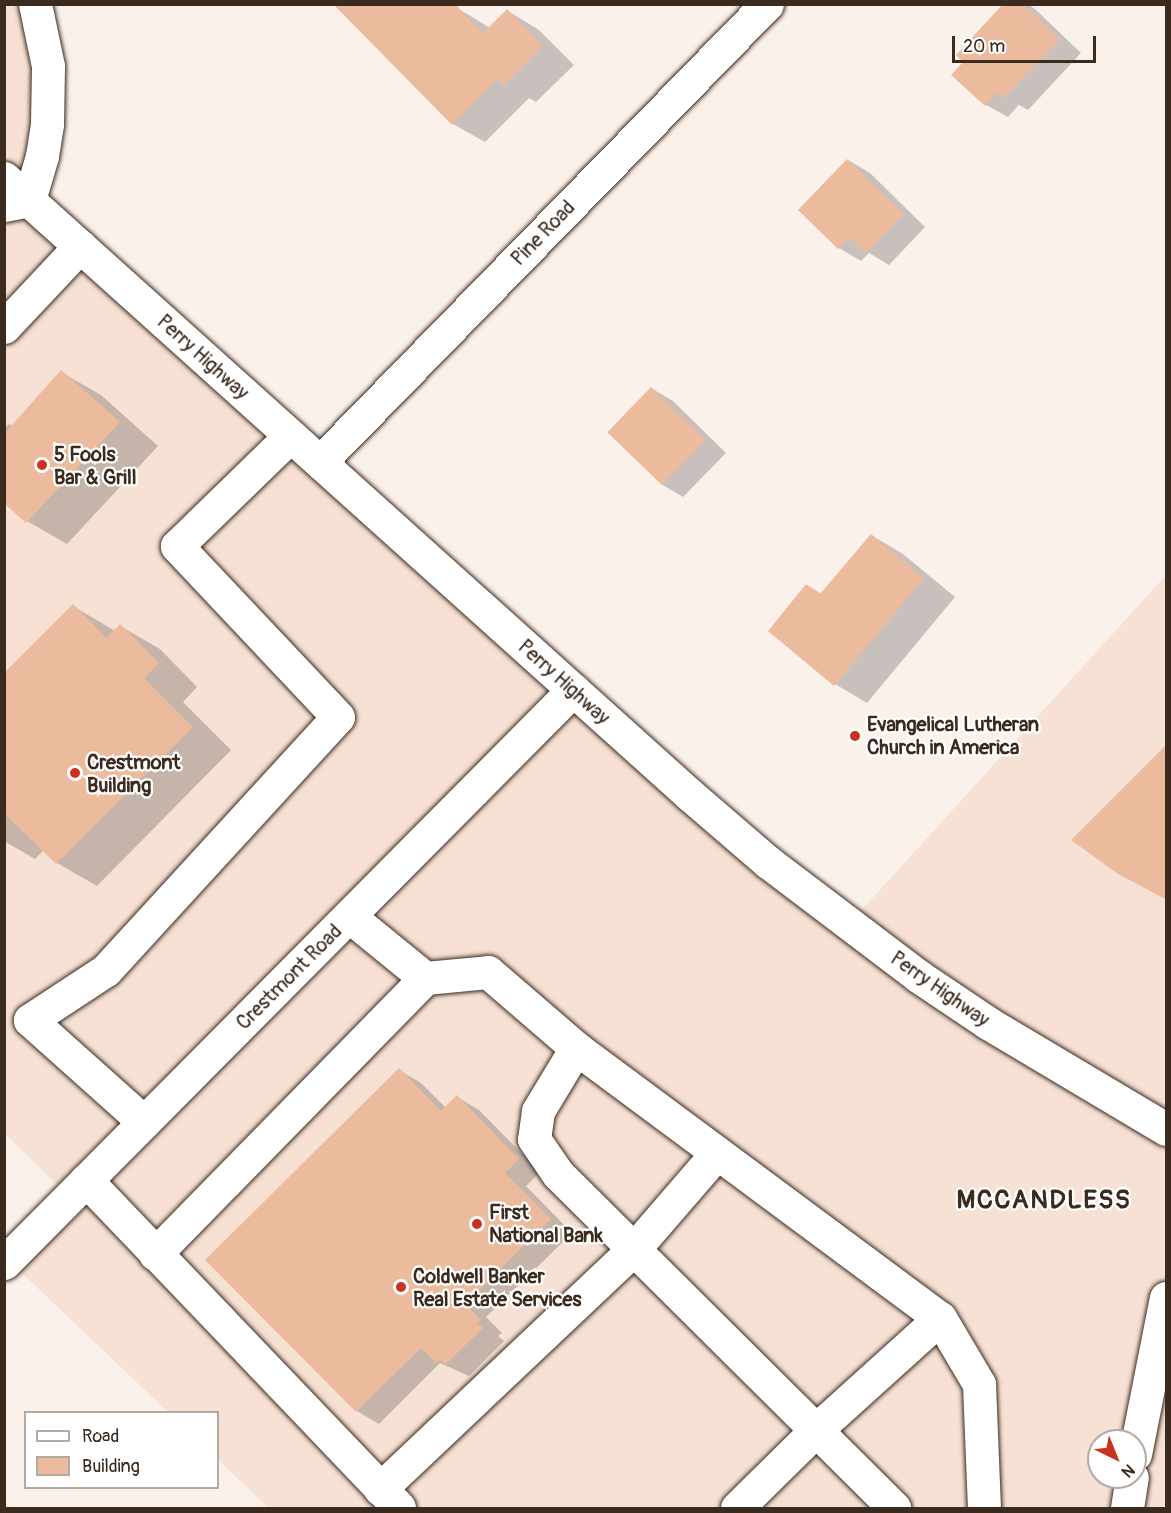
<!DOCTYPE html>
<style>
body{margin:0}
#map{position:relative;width:1171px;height:1513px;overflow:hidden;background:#fbf1eb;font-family:Pangolin,sans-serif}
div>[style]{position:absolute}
.built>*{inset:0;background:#f6e1d4}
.shadow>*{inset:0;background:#0003}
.building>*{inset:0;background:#ecbb9d;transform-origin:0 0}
.roads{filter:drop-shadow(0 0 2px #3b2a1e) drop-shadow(0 0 2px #3b2a1e)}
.minor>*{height:33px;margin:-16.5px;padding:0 16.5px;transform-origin:16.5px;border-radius:16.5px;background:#fff}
.major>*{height:33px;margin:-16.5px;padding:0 16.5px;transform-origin:16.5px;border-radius:16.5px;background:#fff}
.dots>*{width:16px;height:16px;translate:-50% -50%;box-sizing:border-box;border:3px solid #fff;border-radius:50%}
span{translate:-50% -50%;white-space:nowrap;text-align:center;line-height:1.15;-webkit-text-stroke:4.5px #fff;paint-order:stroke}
.street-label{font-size:20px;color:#3b2a1e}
.poi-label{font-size:20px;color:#3b2a1e;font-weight:700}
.left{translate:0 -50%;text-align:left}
.district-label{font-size:26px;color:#3b2a1e;font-weight:700;letter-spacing:1.5px}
.frame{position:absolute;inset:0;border:6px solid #3b2a1e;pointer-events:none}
.legend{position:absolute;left:24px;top:1411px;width:195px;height:78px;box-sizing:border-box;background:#fff;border:2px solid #b1aaa5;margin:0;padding:8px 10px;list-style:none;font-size:18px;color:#3b2a1e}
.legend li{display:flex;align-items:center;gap:12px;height:30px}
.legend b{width:30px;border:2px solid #b1aaa5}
.north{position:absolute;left:1087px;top:1429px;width:60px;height:60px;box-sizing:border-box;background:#fff;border:2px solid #b1aaa5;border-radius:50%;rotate:137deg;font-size:16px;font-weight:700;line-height:24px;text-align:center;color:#3b2a1e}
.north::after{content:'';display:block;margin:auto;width:21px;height:27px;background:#c8321e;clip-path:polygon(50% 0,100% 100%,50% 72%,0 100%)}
.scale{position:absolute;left:952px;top:36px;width:144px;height:27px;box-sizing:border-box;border:3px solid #3b2a1e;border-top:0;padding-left:8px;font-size:18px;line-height:21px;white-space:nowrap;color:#3b2a1e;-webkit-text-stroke:4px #fff;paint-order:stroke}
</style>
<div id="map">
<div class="built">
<div style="clip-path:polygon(evenodd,4px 5px,35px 5px,30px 201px,849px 924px,1166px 575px,1166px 1508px,269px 1508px,218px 1460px,218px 1412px,168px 1412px,8px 1260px,69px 1196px,5px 1134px,4px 5px,1099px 1441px,1135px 1441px,1135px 1477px,1099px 1477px,1099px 1441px)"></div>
</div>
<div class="shadow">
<div style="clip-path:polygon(335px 4px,459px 9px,490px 28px,508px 11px,539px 30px,574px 65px,536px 102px,529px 98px,485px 142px,453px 124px)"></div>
<div style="clip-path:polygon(1005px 4px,1027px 4px,1035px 9px,1081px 53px,1028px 110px,1019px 105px,1008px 117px,986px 105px,966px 62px)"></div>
<div style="clip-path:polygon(848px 160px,870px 173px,925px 227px,889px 265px,869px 253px,861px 261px,839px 248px)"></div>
<div style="clip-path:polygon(61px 372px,101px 395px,158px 446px,67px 544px,27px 521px,4px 501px,4px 429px,9px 424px,13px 426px)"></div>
<div style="clip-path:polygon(651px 388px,673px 401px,726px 453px,683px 497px,661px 484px)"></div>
<div style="clip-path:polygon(871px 535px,903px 554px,955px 597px,867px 703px,835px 684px,807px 585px,822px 594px)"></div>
<div style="clip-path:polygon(73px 606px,115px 631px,120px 626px,160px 649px,197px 687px,183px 702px,231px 750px,97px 886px,57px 863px,44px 850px,35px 859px,4px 841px,4px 675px)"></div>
<div style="clip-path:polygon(399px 1070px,421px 1083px,446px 1108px,457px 1097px,479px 1110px,540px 1172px,526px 1186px,572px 1233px,486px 1317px,502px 1333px,498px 1336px,504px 1341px,469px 1376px,440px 1363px,379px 1424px,357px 1411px)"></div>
</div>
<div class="building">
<div style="clip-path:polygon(333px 4px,455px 4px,483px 33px,507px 9px,543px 46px,504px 85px,498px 79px,452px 125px)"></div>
<div style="clip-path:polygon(1003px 4px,1023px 4px,1060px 39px,1004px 98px,997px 92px,985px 106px,951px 75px,963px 62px,956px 55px)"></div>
<div style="clip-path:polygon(847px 159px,904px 214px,866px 253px,849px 238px,838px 249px,798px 210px)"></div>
<div style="clip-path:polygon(61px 370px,120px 422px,26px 523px,4px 503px,4px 434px)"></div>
<div style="left:651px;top:387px;width:76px;height:63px;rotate:44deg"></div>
<div style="clip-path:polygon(871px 534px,924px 578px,834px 686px,768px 631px,806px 584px,820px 594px)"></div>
<div style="clip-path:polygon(73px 604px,106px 638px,120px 624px,159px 663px,144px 678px,193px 727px,56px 864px,4px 813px,4px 673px)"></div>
<div style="clip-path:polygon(1167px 744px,1167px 900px,1118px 874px,1071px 840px)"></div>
<div style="clip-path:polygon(399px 1068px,441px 1111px,457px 1095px,519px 1159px,505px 1173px,551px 1219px,465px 1304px,481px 1320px,477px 1323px,483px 1328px,445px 1365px,440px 1359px,436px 1363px,421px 1348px,356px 1412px,205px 1260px)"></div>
</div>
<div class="roads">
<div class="minor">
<div style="left:4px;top:205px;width:25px;rotate:-11deg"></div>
<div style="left:29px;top:200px;width:46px;rotate:-73.5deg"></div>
<div style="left:42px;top:156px;width:32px;rotate:-81deg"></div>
<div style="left:47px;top:124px;width:58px;rotate:-89deg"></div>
<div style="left:48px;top:66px;width:63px;rotate:-101.8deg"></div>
<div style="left:4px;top:327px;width:111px;rotate:-46.8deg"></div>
<div style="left:320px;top:462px;width:640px;rotate:-45.7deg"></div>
<div style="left:349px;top:916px;width:98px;rotate:39.2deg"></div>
<div style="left:425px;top:978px;width:63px;rotate:-5.4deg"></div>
<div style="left:488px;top:972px;width:116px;rotate:40.8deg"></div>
<div style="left:576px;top:1048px;width:453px;rotate:36.6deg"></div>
<div style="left:940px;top:1318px;width:77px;rotate:59.4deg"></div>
<div style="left:979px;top:1384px;width:124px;rotate:87.7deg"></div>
<div style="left:576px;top:1048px;width:74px;rotate:121.1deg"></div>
<div style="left:538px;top:1111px;width:28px;rotate:98deg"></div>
<div style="left:534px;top:1139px;width:42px;rotate:55.6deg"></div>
<div style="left:558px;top:1174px;width:474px;rotate:44.8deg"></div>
<div style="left:144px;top:1122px;width:153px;rotate:-138.2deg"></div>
<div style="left:30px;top:1020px;width:91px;rotate:-33.3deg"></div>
<div style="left:106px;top:970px;width:343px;rotate:-47.5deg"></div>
<div style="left:338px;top:717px;width:235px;rotate:-133.3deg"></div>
<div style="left:177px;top:546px;width:158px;rotate:-44.2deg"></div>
<div style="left:86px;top:1180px;width:453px;rotate:46.3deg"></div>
<div style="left:155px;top:1254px;width:386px;rotate:-45.6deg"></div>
<div style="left:4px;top:1263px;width:808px;rotate:-45.2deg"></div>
<div style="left:380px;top:1489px;width:349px;rotate:-43.4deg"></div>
<div style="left:634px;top:1249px;width:127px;rotate:-49.2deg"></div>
<div style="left:737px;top:1508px;width:111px;rotate:-44.6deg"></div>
<div style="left:816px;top:1430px;width:167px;rotate:-42.1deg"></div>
</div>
<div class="major">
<div style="left:4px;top:178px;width:923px;rotate:41.97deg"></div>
<div style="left:690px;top:795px;width:103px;rotate:40.7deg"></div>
<div style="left:768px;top:862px;width:188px;rotate:37.2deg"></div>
<div style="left:918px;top:976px;width:84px;rotate:33.9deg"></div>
<div style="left:988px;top:1023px;width:207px;rotate:30.8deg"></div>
<div style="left:1135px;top:1454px;width:159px;rotate:-78.8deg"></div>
<div style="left:1127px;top:1508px;width:31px;rotate:-81deg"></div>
</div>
</div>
<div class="dots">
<div style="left:42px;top:465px;background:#c8321e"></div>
<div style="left:855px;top:736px;background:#c8321e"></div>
<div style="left:75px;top:773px;background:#c8321e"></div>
<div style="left:477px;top:1224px;background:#c8321e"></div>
<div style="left:401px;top:1287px;background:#c8321e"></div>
</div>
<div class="street-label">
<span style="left:543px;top:233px;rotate:-46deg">Pine Road</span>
<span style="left:203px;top:357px;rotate:42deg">Perry Highway</span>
<span style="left:564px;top:682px;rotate:42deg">Perry Highway</span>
<span style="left:289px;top:977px;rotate:-45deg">Crestmont Road</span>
<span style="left:940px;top:989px;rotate:35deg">Perry Highway</span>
</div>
<div class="poi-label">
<span class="left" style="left:54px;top:466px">5 Fools<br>Bar &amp; Grill</span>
<span class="left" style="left:867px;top:736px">Evangelical Lutheran<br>Church in America</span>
<span class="left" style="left:87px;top:774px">Crestmont<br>Building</span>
<span class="left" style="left:489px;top:1224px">First<br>National Bank</span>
<span class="left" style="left:413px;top:1288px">Coldwell Banker<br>Real Estate Services</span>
</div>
<div class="district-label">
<span style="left:1044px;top:1201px">MCCANDLESS</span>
</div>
<div class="frame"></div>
<ul class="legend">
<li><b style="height:8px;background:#fff"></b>Road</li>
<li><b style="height:16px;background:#ecbb9d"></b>Building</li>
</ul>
<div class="north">N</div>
<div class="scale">20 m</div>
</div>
